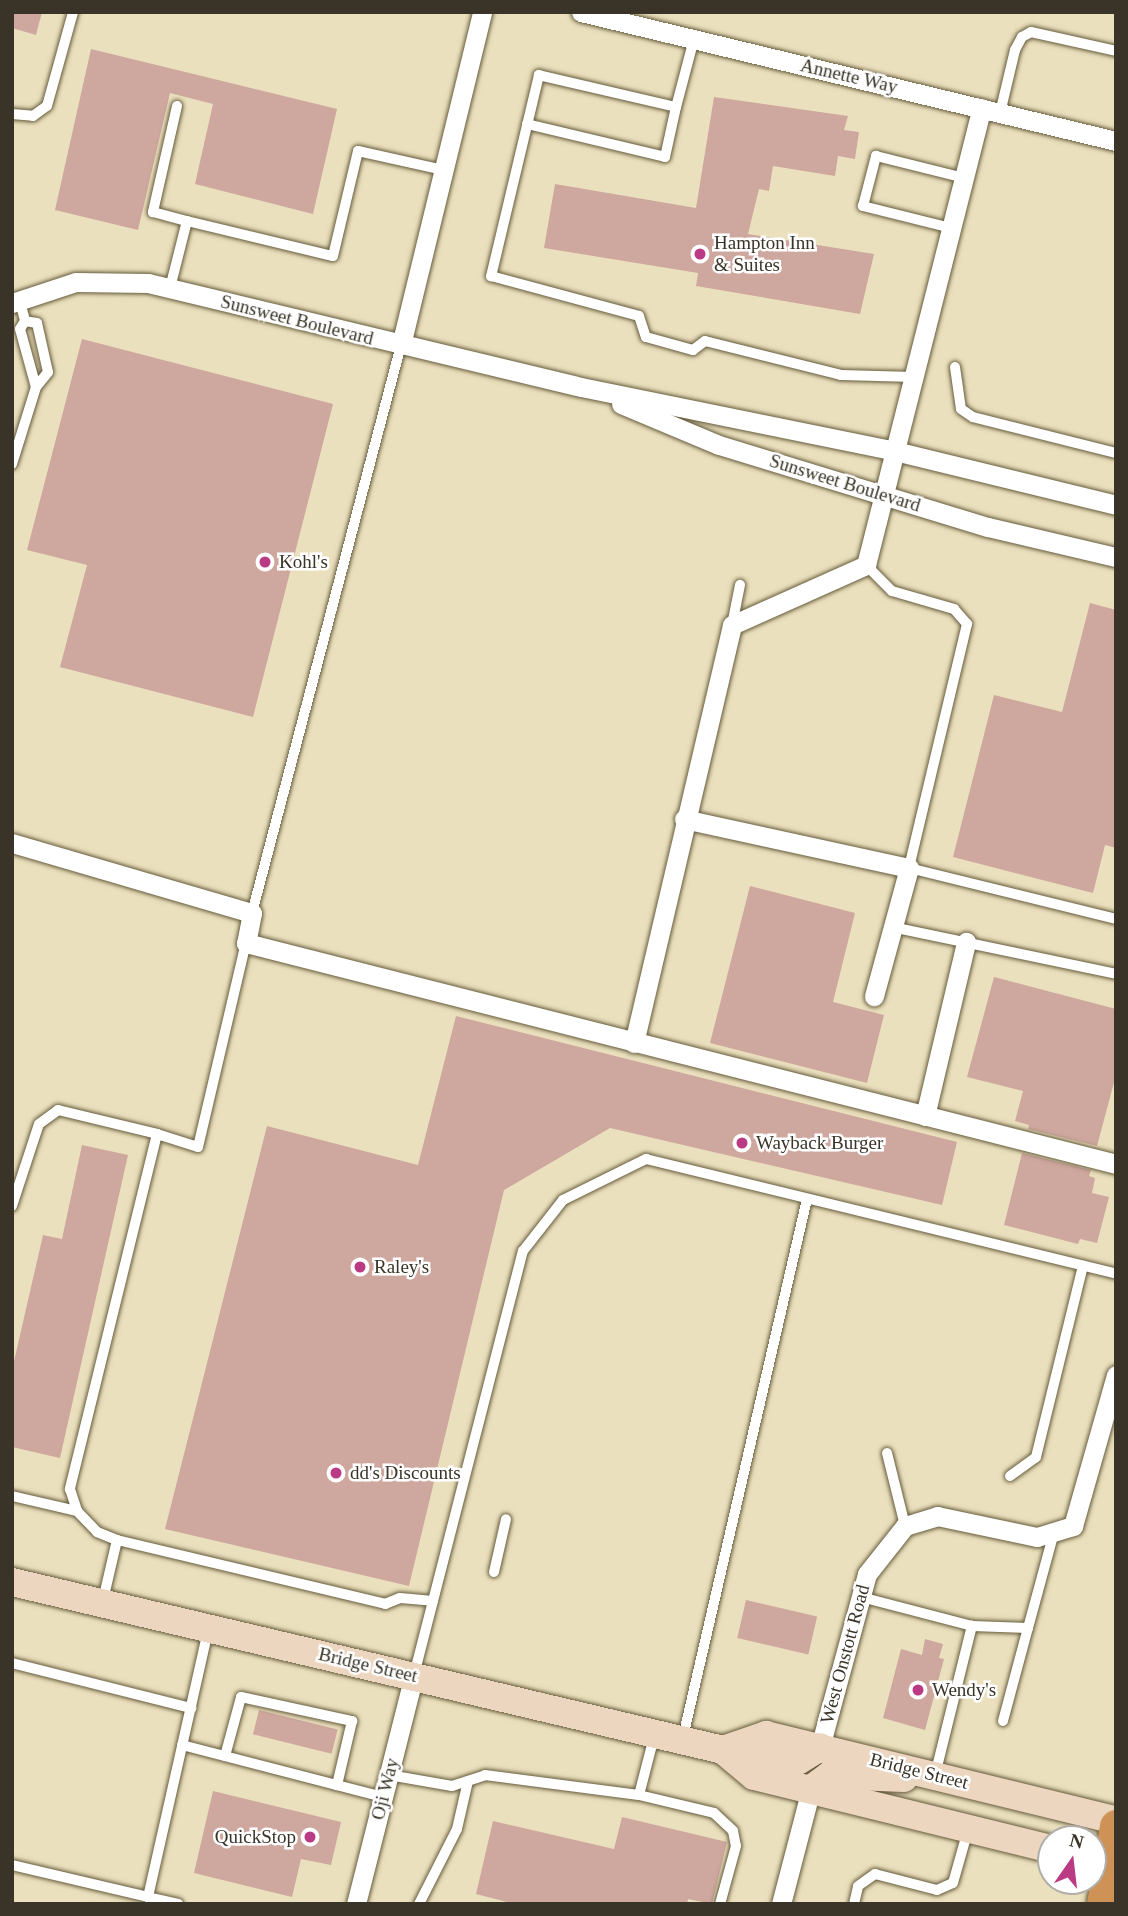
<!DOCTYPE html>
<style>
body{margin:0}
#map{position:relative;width:1128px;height:1916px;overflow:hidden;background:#ebe0bd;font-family:Georgia,serif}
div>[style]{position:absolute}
.building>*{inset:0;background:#cea79e;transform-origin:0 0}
.roads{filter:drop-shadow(0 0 2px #655b3c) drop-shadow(0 0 2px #655b3c)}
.service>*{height:10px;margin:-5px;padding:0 5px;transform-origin:5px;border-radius:5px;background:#fff}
.minor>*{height:19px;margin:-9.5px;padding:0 9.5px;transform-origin:9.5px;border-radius:9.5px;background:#fff}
.secondary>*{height:28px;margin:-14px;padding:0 14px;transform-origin:14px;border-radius:14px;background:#edd6c0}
.trunk>*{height:32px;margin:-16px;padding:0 16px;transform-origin:16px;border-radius:16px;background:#ce9256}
.dots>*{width:19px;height:19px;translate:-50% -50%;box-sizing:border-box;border:4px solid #fff;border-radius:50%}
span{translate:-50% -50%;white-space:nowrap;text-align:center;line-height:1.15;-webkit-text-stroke:5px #fff;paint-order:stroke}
.street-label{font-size:19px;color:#393427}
.poi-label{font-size:19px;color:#393427}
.left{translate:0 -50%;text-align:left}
.right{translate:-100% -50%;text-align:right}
.frame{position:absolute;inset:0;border:14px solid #393427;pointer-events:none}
.north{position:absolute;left:1037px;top:1825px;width:70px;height:70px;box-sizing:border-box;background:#fff;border:2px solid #b0aea9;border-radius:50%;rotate:14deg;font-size:19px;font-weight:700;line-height:28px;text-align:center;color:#393427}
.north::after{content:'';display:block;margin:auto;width:24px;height:32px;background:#bb3a84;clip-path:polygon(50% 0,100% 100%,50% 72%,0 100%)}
</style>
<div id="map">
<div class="building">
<div style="clip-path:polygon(12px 12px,42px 12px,36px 35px,12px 28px)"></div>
<div style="clip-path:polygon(91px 49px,337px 109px,313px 214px,195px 184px,213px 104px,170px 93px,138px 230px,55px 210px)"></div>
<div style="clip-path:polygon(714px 97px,848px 116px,844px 130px,859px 132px,855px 159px,838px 156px,835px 176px,773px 166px,769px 191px,759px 189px,748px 234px,874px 254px,860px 314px,696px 286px,698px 273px,544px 248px,555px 184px,696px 208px)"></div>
<div style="clip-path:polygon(82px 339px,333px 404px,253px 717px,60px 667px,87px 565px,27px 550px)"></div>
<div style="clip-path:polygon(1090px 603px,1116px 610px,1116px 848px,1105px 845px,1093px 893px,953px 857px,994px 695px,1062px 712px)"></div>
<div style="clip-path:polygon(750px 886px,855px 913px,833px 1002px,884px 1015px,867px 1083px,710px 1043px)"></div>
<div style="clip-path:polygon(994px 977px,1116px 1009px,1116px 1075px,1097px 1146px,1028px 1129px,1029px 1125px,1015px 1121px,1023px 1091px,967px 1077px)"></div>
<div style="clip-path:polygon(456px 1016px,957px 1142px,942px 1205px,610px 1128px,504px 1190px,409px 1586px,165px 1529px,267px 1126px,418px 1165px)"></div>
<div style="clip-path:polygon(82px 1145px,128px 1155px,60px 1458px,12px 1447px,12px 1370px,43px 1235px,62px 1239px)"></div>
<div style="clip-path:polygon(1022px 1153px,1091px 1170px,1089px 1176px,1095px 1178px,1092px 1193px,1109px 1197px,1097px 1243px,1080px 1239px,1078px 1244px,1004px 1225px)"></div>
<div style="left:746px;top:1600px;width:73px;height:39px;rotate:13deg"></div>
<div style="clip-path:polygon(925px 1639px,943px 1644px,939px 1658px,944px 1659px,925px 1730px,883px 1718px,901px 1649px,922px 1655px)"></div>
<div style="left:259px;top:1710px;width:81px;height:25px;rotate:14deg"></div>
<div style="clip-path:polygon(213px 1791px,341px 1822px,331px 1865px,301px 1859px,292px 1897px,194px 1873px)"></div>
<div style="clip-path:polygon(622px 1817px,727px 1842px,712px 1904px,688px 1899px,687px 1904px,515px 1904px,476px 1894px,493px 1821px,614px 1849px)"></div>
</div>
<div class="roads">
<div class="service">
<div style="left:694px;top:39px;width:70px;rotate:104.8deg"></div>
<div style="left:676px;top:107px;width:141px;rotate:-166.9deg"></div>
<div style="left:539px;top:75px;width:207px;rotate:103.4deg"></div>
<div style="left:491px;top:276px;width:153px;rotate:15.1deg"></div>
<div style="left:639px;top:316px;width:22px;rotate:72deg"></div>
<div style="left:646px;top:337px;width:49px;rotate:15.5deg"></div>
<div style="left:693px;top:350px;width:15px;rotate:-37deg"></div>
<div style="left:705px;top:341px;width:140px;rotate:14deg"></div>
<div style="left:841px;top:375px;width:73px;rotate:1.6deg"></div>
<div style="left:177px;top:106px;width:109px;rotate:102.8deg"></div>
<div style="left:153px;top:212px;width:35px;rotate:15deg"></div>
<div style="left:1000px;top:113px;width:65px;rotate:-76.6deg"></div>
<div style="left:1015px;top:50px;width:15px;rotate:-62deg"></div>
<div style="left:1022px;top:37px;width:10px;rotate:-29deg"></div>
<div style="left:1031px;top:32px;width:87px;rotate:12.6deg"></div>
<div style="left:12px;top:114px;width:21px;rotate:5deg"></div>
<div style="left:33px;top:116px;width:17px;rotate:-36deg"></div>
<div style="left:47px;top:106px;width:98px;rotate:-74.5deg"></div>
<div style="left:527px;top:124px;width:142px;rotate:13.4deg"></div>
<div style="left:665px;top:157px;width:51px;rotate:-77.6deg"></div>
<div style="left:951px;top:228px;width:91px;rotate:-166deg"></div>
<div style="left:863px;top:206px;width:52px;rotate:-75.4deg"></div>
<div style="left:876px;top:156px;width:91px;rotate:14deg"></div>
<div style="left:170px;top:288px;width:69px;rotate:-75.8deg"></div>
<div style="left:187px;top:221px;width:150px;rotate:13.5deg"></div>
<div style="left:333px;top:256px;width:108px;rotate:-76.6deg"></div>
<div style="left:358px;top:151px;width:88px;rotate:12.5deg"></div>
<div style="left:19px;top:298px;width:24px;rotate:75deg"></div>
<div style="left:25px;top:321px;width:9px;rotate:122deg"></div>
<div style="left:20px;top:329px;width:60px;rotate:74.6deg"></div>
<div style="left:955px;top:367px;width:42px;rotate:81.9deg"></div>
<div style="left:961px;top:409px;width:14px;rotate:34deg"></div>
<div style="left:973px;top:417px;width:147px;rotate:14.1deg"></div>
<div style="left:12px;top:464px;width:81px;rotate:-72.7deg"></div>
<div style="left:36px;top:387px;width:19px;rotate:-51deg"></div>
<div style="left:48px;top:372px;width:50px;rotate:-102.7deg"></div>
<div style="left:37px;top:323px;width:12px;rotate:-171deg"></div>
<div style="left:866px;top:565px;width:37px;rotate:45deg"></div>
<div style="left:892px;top:591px;width:65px;rotate:16.2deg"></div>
<div style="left:954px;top:609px;width:20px;rotate:49deg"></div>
<div style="left:967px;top:624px;width:251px;rotate:103.4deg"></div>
<div style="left:909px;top:868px;width:213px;rotate:13.8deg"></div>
<div style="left:732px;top:625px;width:41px;rotate:-78.7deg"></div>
<div style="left:252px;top:913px;width:587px;rotate:-75.3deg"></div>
<div style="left:892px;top:927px;width:229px;rotate:11.8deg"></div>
<div style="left:157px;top:1134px;width:43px;rotate:17.6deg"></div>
<div style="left:198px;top:1147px;width:210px;rotate:-76.8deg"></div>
<div style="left:12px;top:1206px;width:86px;rotate:-71.8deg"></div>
<div style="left:39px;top:1124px;width:24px;rotate:-36deg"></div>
<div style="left:58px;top:1110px;width:102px;rotate:13.6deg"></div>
<div style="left:157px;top:1134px;width:366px;rotate:103.8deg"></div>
<div style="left:70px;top:1489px;width:23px;rotate:72deg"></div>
<div style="left:77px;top:1511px;width:29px;rotate:46deg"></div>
<div style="left:97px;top:1532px;width:22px;rotate:22deg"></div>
<div style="left:117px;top:1540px;width:62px;rotate:103.1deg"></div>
<div style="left:887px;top:1453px;width:75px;rotate:76.1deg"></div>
<div style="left:1010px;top:1476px;width:32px;rotate:-36deg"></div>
<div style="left:1036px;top:1457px;width:197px;rotate:-76.2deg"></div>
<div style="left:12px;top:1496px;width:67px;rotate:13deg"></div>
<div style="left:117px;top:1540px;width:276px;rotate:13.4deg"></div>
<div style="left:385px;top:1604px;width:16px;rotate:-22deg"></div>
<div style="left:400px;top:1598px;width:33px;rotate:5deg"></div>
<div style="left:494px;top:1572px;width:54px;rotate:-77.2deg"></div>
<div style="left:861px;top:1597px;width:115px;rotate:14.6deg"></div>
<div style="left:972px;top:1626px;width:56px;rotate:2deg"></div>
<div style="left:1028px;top:1628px;width:99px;rotate:-74.8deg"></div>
<div style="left:12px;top:1663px;width:185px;rotate:14.1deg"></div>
<div style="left:414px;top:1675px;width:438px;rotate:-75.6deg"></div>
<div style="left:523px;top:1251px;width:65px;rotate:-51.9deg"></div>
<div style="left:563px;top:1200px;width:93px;rotate:-26.3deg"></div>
<div style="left:646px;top:1159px;width:484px;rotate:13.7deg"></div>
<div style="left:1003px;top:1721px;width:96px;rotate:-75deg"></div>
<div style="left:683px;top:1737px;width:552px;rotate:-77.02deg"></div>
<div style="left:182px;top:1745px;width:208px;rotate:14.5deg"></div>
<div style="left:225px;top:1756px;width:61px;rotate:-74.8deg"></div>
<div style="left:241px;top:1697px;width:114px;rotate:12.2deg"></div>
<div style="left:352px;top:1721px;width:66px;rotate:103.2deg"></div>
<div style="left:389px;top:1775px;width:64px;rotate:9.9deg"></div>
<div style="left:452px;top:1786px;width:35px;rotate:-18deg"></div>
<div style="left:485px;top:1775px;width:155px;rotate:7.4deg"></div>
<div style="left:639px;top:1795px;width:77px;rotate:13.5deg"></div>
<div style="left:714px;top:1813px;width:26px;rotate:43deg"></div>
<div style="left:733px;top:1831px;width:15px;rotate:79deg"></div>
<div style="left:736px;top:1846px;width:60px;rotate:105.4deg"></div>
<div style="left:935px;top:1775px;width:154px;rotate:-76.1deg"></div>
<div style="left:639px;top:1795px;width:60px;rotate:-75.5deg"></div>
<div style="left:12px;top:1865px;width:140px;rotate:13.2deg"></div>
<div style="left:148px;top:1897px;width:273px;rotate:-77.3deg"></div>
<div style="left:148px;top:1897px;width:31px;rotate:13deg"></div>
<div style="left:419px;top:1904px;width:84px;rotate:-63.1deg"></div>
<div style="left:457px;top:1829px;width:49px;rotate:-77.1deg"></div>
<div style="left:854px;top:1904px;width:18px;rotate:-77deg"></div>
<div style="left:858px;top:1886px;width:21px;rotate:-35deg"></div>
<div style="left:875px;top:1874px;width:64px;rotate:14.5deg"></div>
<div style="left:937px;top:1890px;width:17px;rotate:-24deg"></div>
<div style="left:953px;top:1883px;width:55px;rotate:-74.2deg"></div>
</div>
<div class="minor">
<div style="left:581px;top:12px;width:550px;rotate:13.56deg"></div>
<div style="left:12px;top:303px;width:67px;rotate:-18.2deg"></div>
<div style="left:76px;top:282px;width:72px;rotate:0.8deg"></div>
<div style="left:148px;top:283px;width:445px;rotate:13.5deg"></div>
<div style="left:581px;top:387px;width:320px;rotate:11.5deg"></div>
<div style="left:895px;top:451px;width:228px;rotate:13.7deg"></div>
<div style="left:401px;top:345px;width:343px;rotate:-76.3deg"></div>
<div style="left:621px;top:404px;width:106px;rotate:22.7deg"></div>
<div style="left:719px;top:445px;width:281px;rotate:17deg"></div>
<div style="left:988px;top:527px;width:131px;rotate:13.2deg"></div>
<div style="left:684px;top:819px;width:230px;rotate:12.3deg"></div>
<div style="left:909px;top:868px;width:133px;rotate:105.3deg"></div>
<div style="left:12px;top:843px;width:250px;rotate:16.3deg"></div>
<div style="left:252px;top:913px;width:31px;rotate:101deg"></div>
<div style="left:246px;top:943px;width:898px;rotate:14.25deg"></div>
<div style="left:634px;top:1043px;width:429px;rotate:-76.8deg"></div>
<div style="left:732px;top:625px;width:147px;rotate:-24.1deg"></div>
<div style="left:866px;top:565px;width:471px;rotate:-75.8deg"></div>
<div style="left:925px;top:1116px;width:179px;rotate:-76.7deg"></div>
<div style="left:820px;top:1747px;width:179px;rotate:-74.8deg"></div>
<div style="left:867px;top:1574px;width:61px;rotate:-51.6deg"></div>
<div style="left:905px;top:1526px;width:34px;rotate:-17deg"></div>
<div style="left:937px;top:1516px;width:102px;rotate:11.9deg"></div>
<div style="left:1037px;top:1537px;width:38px;rotate:-17deg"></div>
<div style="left:1073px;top:1526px;width:157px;rotate:-74.1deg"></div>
<div style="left:356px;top:1904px;width:236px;rotate:-75.8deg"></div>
<div style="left:781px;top:1904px;width:119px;rotate:-75.4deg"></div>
</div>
<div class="secondary">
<div style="left:12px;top:1582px;width:731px;rotate:13.29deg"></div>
<div style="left:723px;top:1750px;width:40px;rotate:40deg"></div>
<div style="left:754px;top:1776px;width:306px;rotate:13.8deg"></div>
<div style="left:723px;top:1750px;width:46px;rotate:-19.2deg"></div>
<div style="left:766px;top:1735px;width:360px;rotate:13.7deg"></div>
<div style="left:735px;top:1760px;width:19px;rotate:-16deg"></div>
<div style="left:753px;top:1755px;width:45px;rotate:7.6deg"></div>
<div style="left:798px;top:1761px;width:26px;rotate:-32deg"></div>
<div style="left:811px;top:1789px;width:24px;rotate:-36deg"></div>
<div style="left:830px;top:1775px;width:74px;rotate:2.3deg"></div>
</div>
<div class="trunk">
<div style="left:1103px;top:1904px;width:79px;rotate:-80.5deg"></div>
</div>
</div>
<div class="dots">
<div style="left:700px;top:254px;background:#bb3a84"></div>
<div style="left:265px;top:562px;background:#bb3a84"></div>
<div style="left:742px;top:1143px;background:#bb3a84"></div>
<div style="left:360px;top:1267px;background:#bb3a84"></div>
<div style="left:336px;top:1473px;background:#bb3a84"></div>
<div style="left:918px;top:1690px;background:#bb3a84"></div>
<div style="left:310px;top:1837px;background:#bb3a84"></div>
</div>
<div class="street-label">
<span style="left:849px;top:76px;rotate:13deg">Annette Way</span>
<span style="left:297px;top:320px;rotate:14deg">Sunsweet Boulevard</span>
<span style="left:845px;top:483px;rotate:17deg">Sunsweet Boulevard</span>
<span style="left:845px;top:1654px;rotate:-75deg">West Onstott Road</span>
<span style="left:368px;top:1665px;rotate:13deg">Bridge Street</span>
<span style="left:919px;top:1771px;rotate:14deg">Bridge Street</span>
<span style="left:385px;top:1789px;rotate:-76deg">Oji Way</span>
</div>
<div class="poi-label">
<span class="left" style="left:714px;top:254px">Hampton Inn<br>&amp; Suites</span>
<span class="left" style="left:279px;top:562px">Kohl's</span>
<span class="left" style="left:756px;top:1143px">Wayback Burger</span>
<span class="left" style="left:374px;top:1267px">Raley's</span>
<span class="left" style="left:350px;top:1473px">dd's Discounts</span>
<span class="left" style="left:932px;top:1690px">Wendy's</span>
<span class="right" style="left:296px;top:1837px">QuickStop</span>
</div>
<div class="frame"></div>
<div class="north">N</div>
</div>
